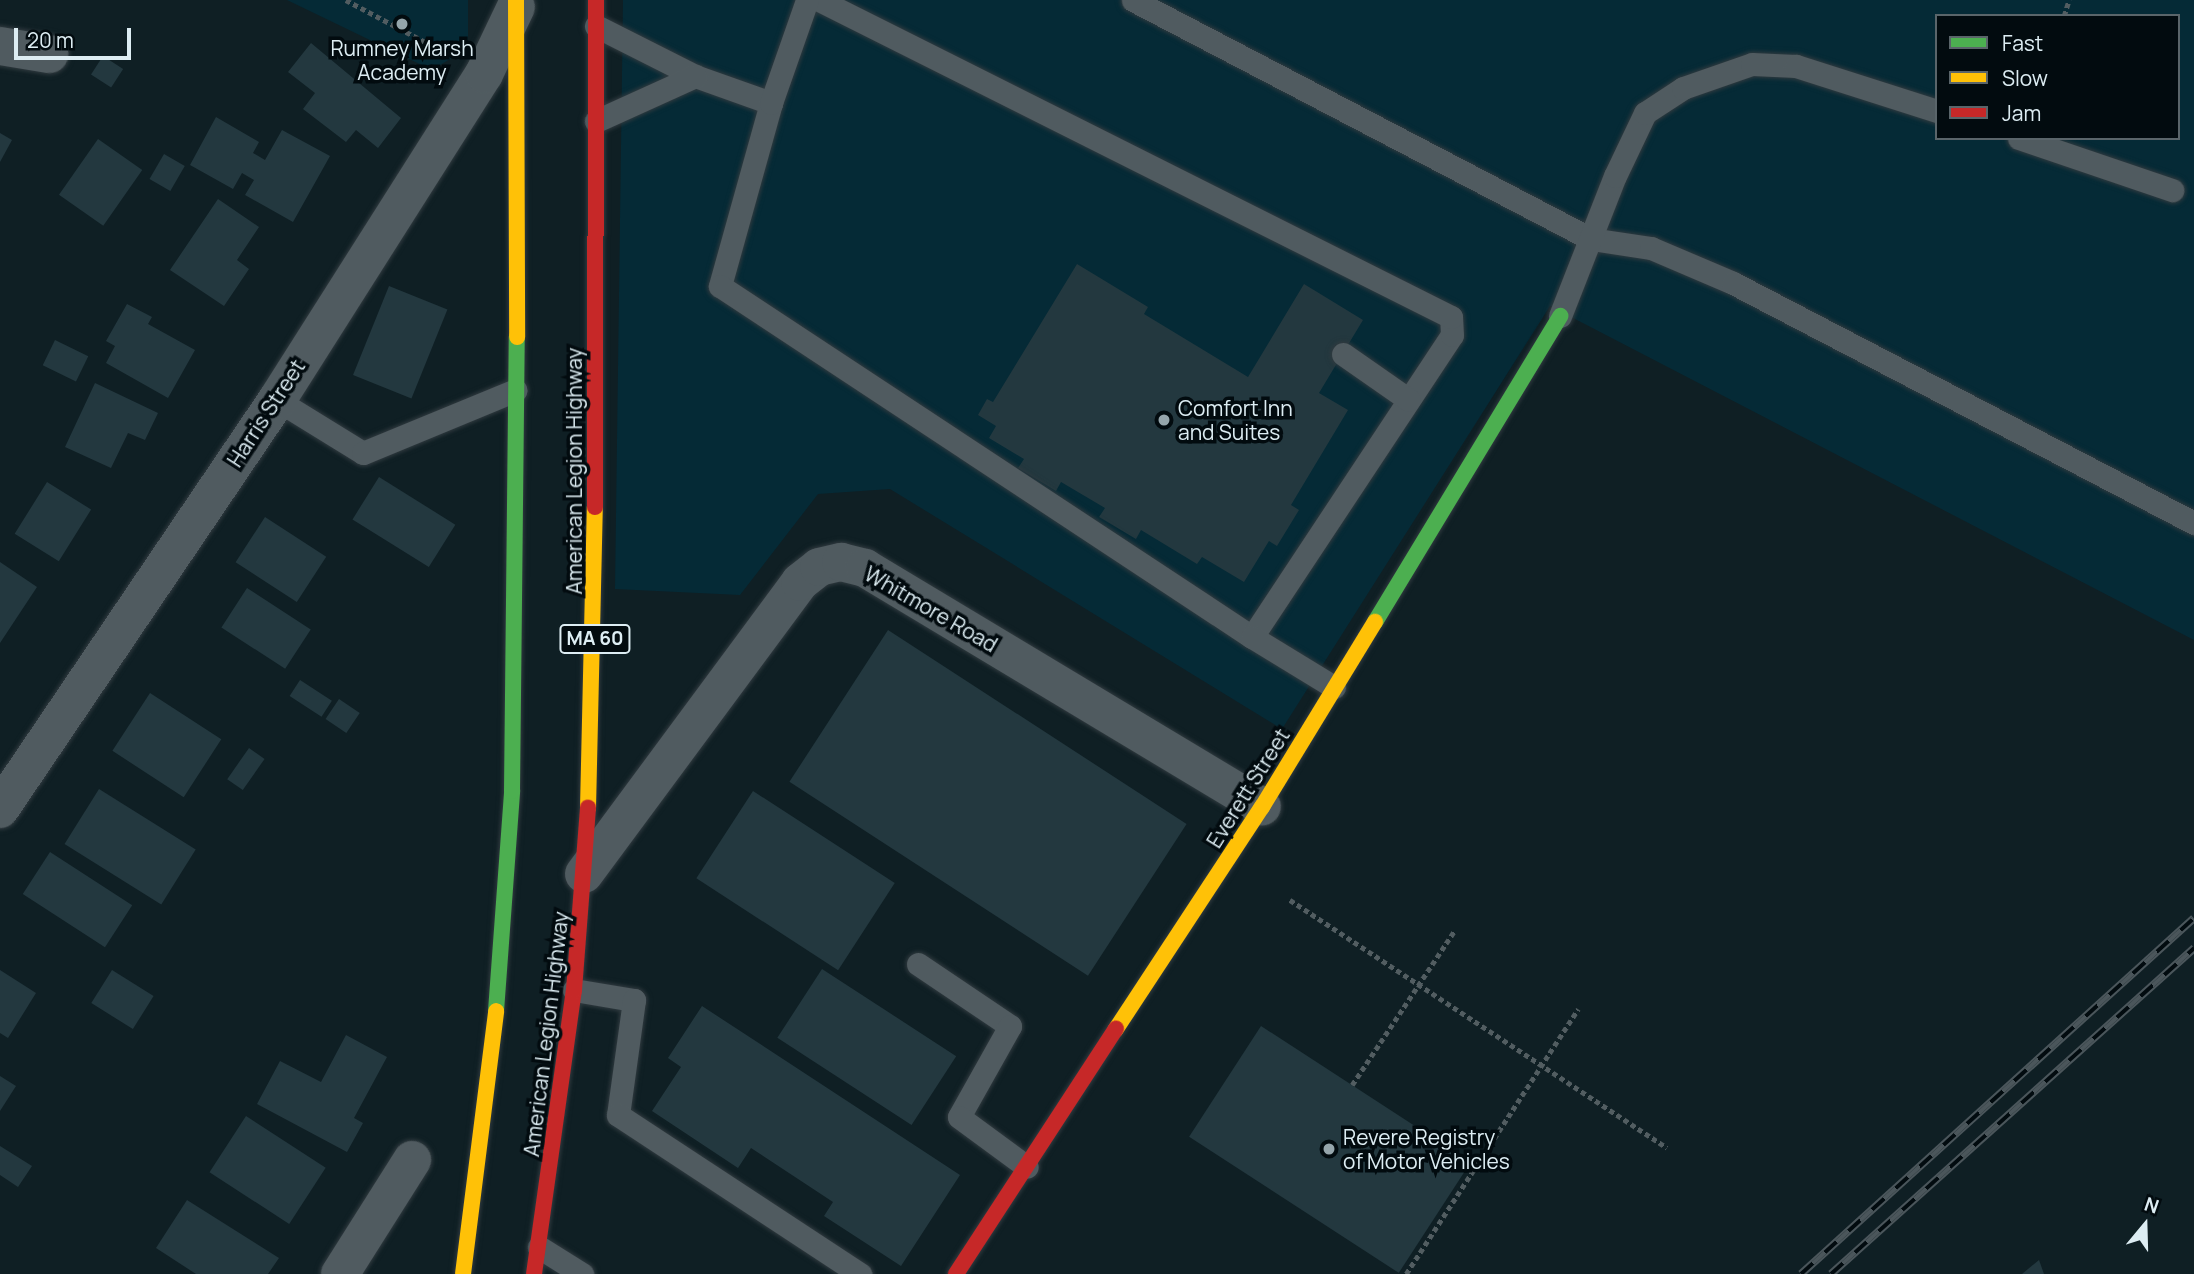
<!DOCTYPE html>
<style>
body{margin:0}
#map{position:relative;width:2194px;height:1274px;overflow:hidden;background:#0f1f24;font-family:Manrope,sans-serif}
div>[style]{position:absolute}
.built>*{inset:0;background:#052a36}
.building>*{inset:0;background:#23383f;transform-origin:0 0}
.path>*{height:4.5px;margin-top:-2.25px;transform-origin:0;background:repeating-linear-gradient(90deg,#525d61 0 5px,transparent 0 8.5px)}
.roads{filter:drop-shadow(0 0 2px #303a3f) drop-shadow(0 0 2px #303a3f)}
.lane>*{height:23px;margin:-11.5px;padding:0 11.5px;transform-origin:11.5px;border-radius:11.5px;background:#505b60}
.street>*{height:38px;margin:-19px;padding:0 19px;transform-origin:19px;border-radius:19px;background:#505b60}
.fast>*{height:16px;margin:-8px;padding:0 8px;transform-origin:8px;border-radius:8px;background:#4caf50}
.slow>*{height:16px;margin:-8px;padding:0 8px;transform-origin:8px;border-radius:8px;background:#ffc107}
.jam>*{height:16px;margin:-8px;padding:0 8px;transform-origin:8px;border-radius:8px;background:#c62828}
.rail>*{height:8px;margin-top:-4px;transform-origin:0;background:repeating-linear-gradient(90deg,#020b0f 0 16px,#4b565b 0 32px);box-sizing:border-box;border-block:2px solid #4b565b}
.dots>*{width:19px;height:19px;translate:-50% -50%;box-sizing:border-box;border:4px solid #020b0f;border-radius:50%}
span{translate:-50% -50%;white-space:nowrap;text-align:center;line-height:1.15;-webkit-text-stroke:7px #020b0f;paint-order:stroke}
.shield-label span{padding:2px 5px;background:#020b0f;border:2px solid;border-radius:5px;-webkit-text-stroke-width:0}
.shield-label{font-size:19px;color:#ddedf3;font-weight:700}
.poi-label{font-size:21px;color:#ddedf3}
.left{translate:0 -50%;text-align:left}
.street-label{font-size:21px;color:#ddedf3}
.legend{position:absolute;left:1935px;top:14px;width:245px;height:126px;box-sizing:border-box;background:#020b0f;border:2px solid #5a656a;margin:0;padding:9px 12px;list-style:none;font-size:21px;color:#ddedf3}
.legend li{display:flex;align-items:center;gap:14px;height:35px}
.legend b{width:35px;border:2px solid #5a656a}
.north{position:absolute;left:2110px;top:1190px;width:70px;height:70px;-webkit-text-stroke:5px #020b0f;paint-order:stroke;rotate:19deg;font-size:19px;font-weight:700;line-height:28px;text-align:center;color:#ddedf3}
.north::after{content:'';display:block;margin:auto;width:24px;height:32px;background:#ddedf3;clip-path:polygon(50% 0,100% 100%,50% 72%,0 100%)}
.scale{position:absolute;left:14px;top:28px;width:117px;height:32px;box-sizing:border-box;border:4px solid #ddedf3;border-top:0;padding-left:9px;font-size:21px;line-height:24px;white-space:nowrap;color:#ddedf3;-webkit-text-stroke:5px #020b0f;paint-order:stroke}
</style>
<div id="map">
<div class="built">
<div style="clip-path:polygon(287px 0,468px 0,468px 48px,432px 70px)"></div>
<div style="clip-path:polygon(evenodd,623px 0,2194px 0,2194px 640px,1550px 306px,1282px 729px,890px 489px,818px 494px,740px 595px,615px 589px,623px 0,1937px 16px,2178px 16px,2178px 138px,1937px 138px,1937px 16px)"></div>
</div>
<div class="building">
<div style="clip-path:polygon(311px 43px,401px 118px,378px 148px,356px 130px,346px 142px,303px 109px,315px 93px,288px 72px)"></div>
<div style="left:103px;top:56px;width:24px;height:22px;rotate:33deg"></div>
<div style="clip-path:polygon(216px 117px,259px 142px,253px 153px,265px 160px,282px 130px,330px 156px,293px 222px,245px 195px,254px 180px,242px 173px,233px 189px,190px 165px)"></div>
<div style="clip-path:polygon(0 133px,12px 140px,0 162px)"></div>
<div style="left:98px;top:139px;width:54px;height:68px;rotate:35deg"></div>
<div style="left:164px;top:154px;width:24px;height:29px;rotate:30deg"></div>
<div style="clip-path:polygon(218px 199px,259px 227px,237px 260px,249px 269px,224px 306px,170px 270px)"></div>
<div style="clip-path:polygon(1077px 264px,1148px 307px,1144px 314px,1248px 377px,1304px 284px,1363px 320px,1319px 393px,1348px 410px,1291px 505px,1299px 510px,1277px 546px,1269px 541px,1244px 582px,1202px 557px,1197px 564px,1141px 530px,1136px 539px,1099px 517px,1105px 508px,1061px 482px,1056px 491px,1018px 468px,1024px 459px,989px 438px,996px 426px,978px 415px,987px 399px,993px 402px)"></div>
<div style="left:389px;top:286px;width:63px;height:96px;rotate:22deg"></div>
<div style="clip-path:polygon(127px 304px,152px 317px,148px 324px,195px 350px,168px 398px,106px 363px,115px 346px,106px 341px)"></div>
<div style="left:55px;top:340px;width:37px;height:28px;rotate:26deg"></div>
<div style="clip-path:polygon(95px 383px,158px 413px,145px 440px,128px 433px,111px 468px,65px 447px)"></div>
<div style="left:379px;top:477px;width:90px;height:50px;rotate:32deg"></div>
<div style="left:47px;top:482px;width:52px;height:61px;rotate:32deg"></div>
<div style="left:265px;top:517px;width:73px;height:54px;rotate:33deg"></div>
<div style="clip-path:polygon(0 562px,37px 587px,0 643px)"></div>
<div style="left:247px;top:588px;width:76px;height:47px;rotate:33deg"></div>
<div style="left:888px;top:630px;width:356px;height:181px;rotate:33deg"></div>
<div style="left:300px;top:680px;width:38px;height:19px;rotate:33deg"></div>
<div style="left:150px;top:693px;width:85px;height:69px;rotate:33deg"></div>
<div style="left:339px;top:699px;width:25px;height:24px;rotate:34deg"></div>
<div style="left:249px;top:748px;width:19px;height:38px;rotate:35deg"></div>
<div style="left:99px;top:789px;width:114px;height:65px;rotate:32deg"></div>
<div style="left:753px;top:791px;width:169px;height:104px;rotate:33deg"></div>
<div style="left:50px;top:852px;width:98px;height:50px;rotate:33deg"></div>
<div style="left:822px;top:969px;width:160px;height:82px;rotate:33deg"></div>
<div style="clip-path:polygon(0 970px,36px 993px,8px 1038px,0 1033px)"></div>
<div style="left:112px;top:970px;width:49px;height:39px;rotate:32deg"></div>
<div style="clip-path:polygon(702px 1006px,960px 1175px,901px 1266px,824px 1216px,833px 1202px,751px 1148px,738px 1168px,652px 1111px,681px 1067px,668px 1058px)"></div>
<div style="left:1261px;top:1026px;width:250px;height:132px;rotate:33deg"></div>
<div style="clip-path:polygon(346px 1035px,387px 1057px,354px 1118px,363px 1123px,347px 1152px,257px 1104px,280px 1061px,321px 1082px)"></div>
<div style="clip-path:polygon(0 1076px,16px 1086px,0 1111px)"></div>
<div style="left:246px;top:1116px;width:95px;height:67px;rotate:33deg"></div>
<div style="clip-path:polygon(0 1146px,32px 1166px,18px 1187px,0 1175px)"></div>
<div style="clip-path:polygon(187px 1200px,279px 1258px,268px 1274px,196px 1274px,156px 1248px)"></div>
<div style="clip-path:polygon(2039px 1260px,2044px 1274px,2022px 1274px)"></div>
</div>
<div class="path">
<div style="left:346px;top:0;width:118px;rotate:27.9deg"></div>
<div style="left:2064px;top:16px;width:17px;rotate:-73deg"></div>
<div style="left:1290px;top:900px;width:451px;rotate:33.3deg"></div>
<div style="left:1352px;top:1085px;width:186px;rotate:-56.4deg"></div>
<div style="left:1406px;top:1274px;width:316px;rotate:-57deg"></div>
</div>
<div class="roads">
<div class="lane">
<div style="left:1133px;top:0;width:517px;rotate:27.56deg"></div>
<div style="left:1591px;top:239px;width:61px;rotate:8.5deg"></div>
<div style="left:1651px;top:248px;width:89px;rotate:23.1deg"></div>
<div style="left:1733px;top:283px;width:520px;rotate:27.5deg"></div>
<div style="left:596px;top:26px;width:111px;rotate:26.8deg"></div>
<div style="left:695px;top:76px;width:81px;rotate:19.6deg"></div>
<div style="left:771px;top:103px;width:190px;rotate:105.6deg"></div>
<div style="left:720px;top:286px;width:637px;rotate:33.42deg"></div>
<div style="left:1252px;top:637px;width:362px;rotate:-56.5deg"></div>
<div style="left:1452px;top:335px;width:18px;rotate:-93deg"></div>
<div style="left:1451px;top:317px;width:707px;rotate:-153.36deg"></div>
<div style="left:771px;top:103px;width:109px;rotate:-70.7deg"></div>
<div style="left:596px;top:121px;width:109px;rotate:-24.4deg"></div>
<div style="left:2019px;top:138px;width:162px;rotate:18.8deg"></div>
<div style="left:1560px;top:316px;width:150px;rotate:-68.6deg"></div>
<div style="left:1615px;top:176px;width:70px;rotate:-64.5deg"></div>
<div style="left:1645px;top:113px;width:45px;rotate:-33.3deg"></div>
<div style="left:1683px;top:88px;width:73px;rotate:-19.2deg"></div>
<div style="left:1752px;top:64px;width:44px;rotate:2.6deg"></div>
<div style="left:1796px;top:66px;width:148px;rotate:17.7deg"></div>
<div style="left:1343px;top:354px;width:80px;rotate:34.9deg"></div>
<div style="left:277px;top:400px;width:101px;rotate:31.6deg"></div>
<div style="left:363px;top:453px;width:165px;rotate:-22.4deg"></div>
<div style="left:1252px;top:637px;width:96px;rotate:31.4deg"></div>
<div style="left:918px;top:964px;width:111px;rotate:34deg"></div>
<div style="left:1010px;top:1026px;width:104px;rotate:119.3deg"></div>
<div style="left:959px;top:1117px;width:84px;rotate:36.3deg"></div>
<div style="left:574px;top:990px;width:61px;rotate:9.5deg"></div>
<div style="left:634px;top:1000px;width:116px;rotate:97.9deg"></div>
<div style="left:618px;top:1115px;width:290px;rotate:33.3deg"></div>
<div style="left:539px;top:1247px;width:51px;rotate:32.1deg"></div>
</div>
<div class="street">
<div style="left:0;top:46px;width:50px;rotate:9.3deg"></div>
<div style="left:0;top:809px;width:494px;rotate:-55.9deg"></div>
<div style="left:277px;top:400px;width:386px;rotate:-57.6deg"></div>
<div style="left:484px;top:74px;width:74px;rotate:-64.5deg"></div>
<div style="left:584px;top:874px;width:363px;rotate:-53.5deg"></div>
<div style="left:800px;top:582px;width:24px;rotate:-38deg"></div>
<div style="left:819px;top:567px;width:23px;rotate:-13deg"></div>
<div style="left:841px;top:562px;width:25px;rotate:14deg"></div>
<div style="left:865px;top:568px;width:463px;rotate:31deg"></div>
<div style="left:340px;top:1274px;width:135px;rotate:-57.7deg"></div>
</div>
<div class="fast">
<div style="left:1375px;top:622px;width:358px;rotate:-58.8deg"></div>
<div style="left:496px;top:1011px;width:221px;rotate:-85.8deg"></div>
<div style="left:512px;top:791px;width:454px;rotate:-89.4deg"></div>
</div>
<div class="slow">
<div style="left:516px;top:0;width:337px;rotate:89.8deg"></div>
<div style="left:588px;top:808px;width:301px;rotate:-88.7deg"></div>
<div style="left:1116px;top:1029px;width:266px;rotate:-56.7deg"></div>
<div style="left:1262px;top:807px;width:217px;rotate:-58.6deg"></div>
<div style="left:463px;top:1274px;width:265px;rotate:-82.8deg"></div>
</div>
<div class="jam">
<div style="left:595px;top:507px;width:507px;rotate:-89.89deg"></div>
<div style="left:534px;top:1274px;width:287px;rotate:-82deg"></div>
<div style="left:574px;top:990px;width:183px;rotate:-85.6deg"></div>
<div style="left:956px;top:1274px;width:293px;rotate:-56.9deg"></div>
</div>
</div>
<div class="rail">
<div style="left:1801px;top:1274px;width:530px;rotate:-42.17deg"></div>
<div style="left:1831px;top:1274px;width:488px;rotate:-41.9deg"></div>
</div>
<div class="dots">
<div style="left:402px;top:24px;background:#95a5ab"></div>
<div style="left:1164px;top:420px;background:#95a5ab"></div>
<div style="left:1329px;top:1149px;background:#95a5ab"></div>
</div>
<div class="shield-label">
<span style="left:595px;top:639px">MA 60</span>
</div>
<div class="poi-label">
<span style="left:402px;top:60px">Rumney Marsh<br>Academy</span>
<span class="left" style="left:1178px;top:420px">Comfort Inn<br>and Suites</span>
<span class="left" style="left:1343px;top:1149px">Revere Registry<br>of Motor Vehicles</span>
</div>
<div class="street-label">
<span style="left:266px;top:413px;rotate:-57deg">Harris Street</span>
<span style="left:574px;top:471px;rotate:-90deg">American Legion Highway</span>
<span style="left:931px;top:609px;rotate:30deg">Whitmore Road</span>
<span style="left:1248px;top:788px;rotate:-58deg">Everett Street</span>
<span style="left:546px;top:1034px;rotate:-83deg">American Legion Highway</span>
</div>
<ul class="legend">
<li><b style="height:9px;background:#4caf50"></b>Fast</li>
<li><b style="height:9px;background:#ffc107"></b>Slow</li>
<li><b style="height:9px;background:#c62828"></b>Jam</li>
</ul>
<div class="north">N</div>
<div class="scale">20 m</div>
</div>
